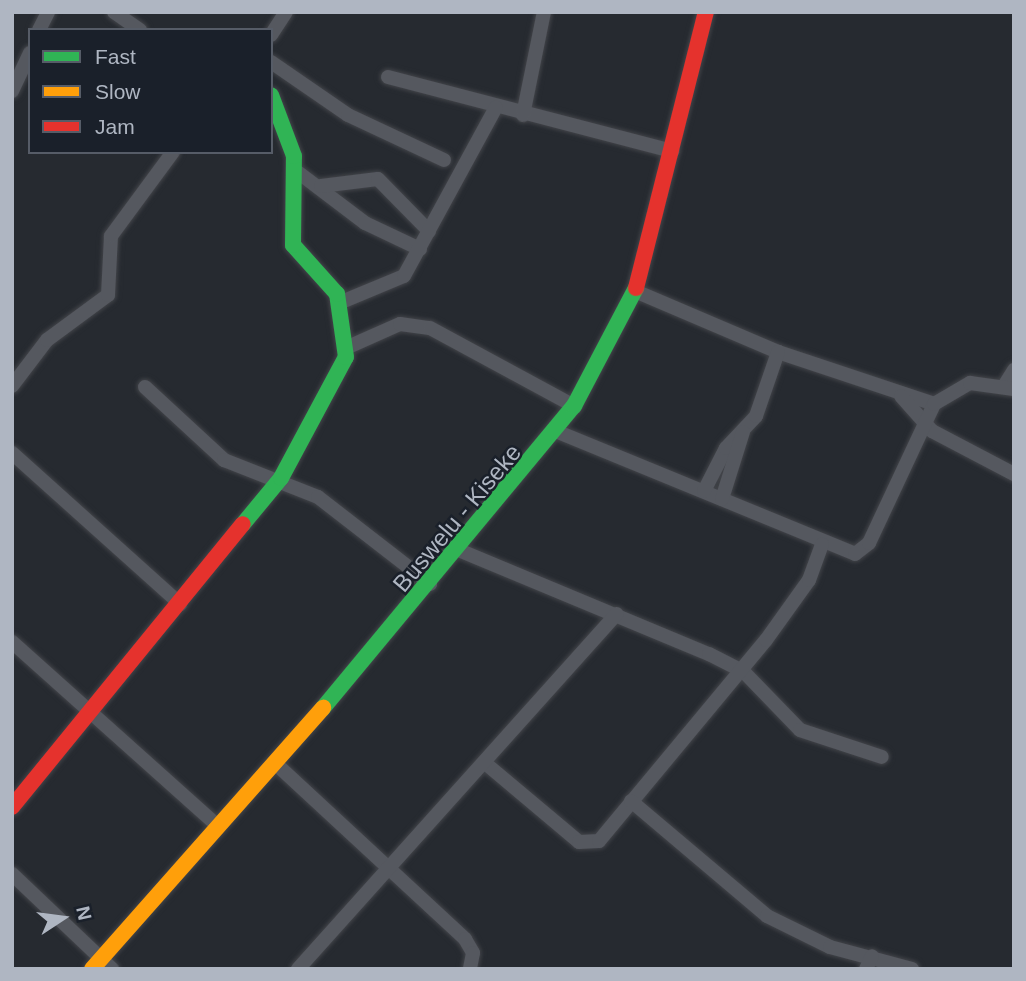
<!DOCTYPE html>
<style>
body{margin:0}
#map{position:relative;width:1026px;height:981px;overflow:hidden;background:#262a30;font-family:Helvetica,sans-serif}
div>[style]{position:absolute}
.roads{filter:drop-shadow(0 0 2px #424449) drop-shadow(0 0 2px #424449)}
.street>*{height:14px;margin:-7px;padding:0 7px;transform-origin:7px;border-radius:7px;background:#55585f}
.fast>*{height:16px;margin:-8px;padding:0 8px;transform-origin:8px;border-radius:8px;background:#30b455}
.slow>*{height:16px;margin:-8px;padding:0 8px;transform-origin:8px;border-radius:8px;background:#ff9f0a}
.jam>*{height:16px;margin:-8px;padding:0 8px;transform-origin:8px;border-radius:8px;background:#e5322d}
span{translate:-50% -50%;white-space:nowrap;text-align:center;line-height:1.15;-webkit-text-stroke:5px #1a202a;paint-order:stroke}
.street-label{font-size:24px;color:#afb6c2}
.frame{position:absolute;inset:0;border:14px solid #afb6c2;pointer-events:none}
.legend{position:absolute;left:28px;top:28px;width:245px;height:126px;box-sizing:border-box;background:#1a202a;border:2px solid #565c67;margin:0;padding:9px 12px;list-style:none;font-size:21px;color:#afb6c2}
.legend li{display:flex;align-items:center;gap:14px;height:35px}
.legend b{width:35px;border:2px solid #565c67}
.north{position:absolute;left:28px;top:883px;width:70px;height:70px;-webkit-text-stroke:5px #1a202a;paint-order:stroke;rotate:77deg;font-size:19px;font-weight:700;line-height:28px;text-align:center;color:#afb6c2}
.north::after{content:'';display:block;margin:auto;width:24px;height:32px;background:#afb6c2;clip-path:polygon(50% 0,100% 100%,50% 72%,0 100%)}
</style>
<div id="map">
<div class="roads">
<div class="street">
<i style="left:114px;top:12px;width:32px;rotate:35deg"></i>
<i style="left:39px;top:30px;width:20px;rotate:-63deg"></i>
<i style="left:271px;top:35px;width:27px;rotate:-57deg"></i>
<i style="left:271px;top:62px;width:93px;rotate:34.5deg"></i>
<i style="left:348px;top:115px;width:106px;rotate:25.1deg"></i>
<i style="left:388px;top:77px;width:294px;rotate:14.6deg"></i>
<i style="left:12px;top:91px;width:42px;rotate:-64.7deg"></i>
<i style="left:523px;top:115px;width:105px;rotate:-78.5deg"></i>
<i style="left:295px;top:170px;width:88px;rotate:37.1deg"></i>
<i style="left:365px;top:223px;width:61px;rotate:25.3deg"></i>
<i style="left:321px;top:186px;width:57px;rotate:-7deg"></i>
<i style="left:378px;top:179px;width:73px;rotate:45.6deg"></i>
<i style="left:635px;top:291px;width:155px;rotate:23.1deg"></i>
<i style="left:778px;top:352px;width:164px;rotate:18.4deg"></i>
<i style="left:339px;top:303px;width:70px;rotate:-22.6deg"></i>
<i style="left:404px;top:276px;width:192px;rotate:-61.4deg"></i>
<i style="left:348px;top:347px;width:57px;rotate:-23.9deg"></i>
<i style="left:400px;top:324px;width:30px;rotate:8deg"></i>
<i style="left:430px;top:328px;width:164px;rotate:28.4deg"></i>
<i style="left:12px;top:386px;width:58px;rotate:-52.7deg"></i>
<i style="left:47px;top:340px;width:76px;rotate:-36.4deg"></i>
<i style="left:108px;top:295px;width:59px;rotate:-87.1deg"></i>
<i style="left:111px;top:236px;width:104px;rotate:-53.6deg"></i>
<i style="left:1004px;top:386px;width:19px;rotate:-58deg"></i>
<i style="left:145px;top:387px;width:108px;rotate:42.7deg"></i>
<i style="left:224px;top:460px;width:101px;rotate:21.5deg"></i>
<i style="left:318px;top:497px;width:142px;rotate:37.8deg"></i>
<i style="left:901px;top:396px;width:47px;rotate:48.5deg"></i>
<i style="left:932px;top:431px;width:93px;rotate:27.7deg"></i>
<i style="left:558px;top:432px;width:321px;rotate:22.3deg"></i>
<i style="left:855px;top:554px;width:18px;rotate:-38deg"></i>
<i style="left:869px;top:543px;width:153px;rotate:-64.9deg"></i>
<i style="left:934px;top:404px;width:42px;rotate:-30.3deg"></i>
<i style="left:970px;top:383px;width:44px;rotate:7.8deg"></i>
<i style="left:12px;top:453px;width:226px;rotate:41.9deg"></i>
<i style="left:704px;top:491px;width:48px;rotate:-62.9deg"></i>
<i style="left:726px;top:448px;width:44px;rotate:-46.8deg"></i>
<i style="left:756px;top:416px;width:68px;rotate:-71deg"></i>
<i style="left:722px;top:499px;width:70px;rotate:-72.6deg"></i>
<i style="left:461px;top:551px;width:269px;rotate:22.6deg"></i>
<i style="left:709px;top:654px;width:38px;rotate:27deg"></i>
<i style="left:743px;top:671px;width:82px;rotate:46deg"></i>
<i style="left:800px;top:730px;width:86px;rotate:18.2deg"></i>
<i style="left:12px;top:642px;width:276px;rotate:41.8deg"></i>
<i style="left:275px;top:763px;width:259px;rotate:42.8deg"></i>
<i style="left:465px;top:939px;width:16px;rotate:60deg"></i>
<i style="left:473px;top:953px;width:16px;rotate:101deg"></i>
<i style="left:485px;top:763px;width:123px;rotate:40deg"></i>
<i style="left:579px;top:842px;width:20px;rotate:-3deg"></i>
<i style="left:599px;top:841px;width:261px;rotate:-50.3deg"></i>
<i style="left:766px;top:640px;width:74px;rotate:-54.4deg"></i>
<i style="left:809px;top:580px;width:38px;rotate:-70deg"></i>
<i style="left:631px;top:801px;width:178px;rotate:40.2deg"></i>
<i style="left:767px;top:916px;width:70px;rotate:26.2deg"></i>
<i style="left:830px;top:947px;width:85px;rotate:15deg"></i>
<i style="left:12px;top:874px;width:138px;rotate:43.5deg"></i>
<i style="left:298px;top:969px;width:477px;rotate:-48.1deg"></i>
<i style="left:866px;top:969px;width:14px;rotate:-65deg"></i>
</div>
<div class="fast">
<i style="left:243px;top:524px;width:60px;rotate:-50.4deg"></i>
<i style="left:281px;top:478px;width:137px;rotate:-61.8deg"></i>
<i style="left:346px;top:357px;width:64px;rotate:-98.1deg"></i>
<i style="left:337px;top:294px;width:66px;rotate:-131.9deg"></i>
<i style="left:293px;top:245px;width:89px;rotate:-89.4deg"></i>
<i style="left:294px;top:156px;width:65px;rotate:-110.7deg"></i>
<i style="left:323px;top:708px;width:393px;rotate:-50.3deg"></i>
<i style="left:574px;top:406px;width:133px;rotate:-62.3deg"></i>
</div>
<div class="slow">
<i style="left:92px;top:969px;width:349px;rotate:-48.5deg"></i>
</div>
<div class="jam">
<i style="left:636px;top:288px;width:285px;rotate:-75.8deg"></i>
<i style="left:12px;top:807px;width:365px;rotate:-50.8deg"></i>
</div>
</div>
<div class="street-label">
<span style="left:457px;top:518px;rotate:-50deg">Buswelu - Kiseke</span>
</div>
<div class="frame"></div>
<ul class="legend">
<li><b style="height:9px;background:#30b455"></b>Fast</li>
<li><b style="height:9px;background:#ff9f0a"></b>Slow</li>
<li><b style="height:9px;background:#e5322d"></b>Jam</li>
</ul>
<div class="north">N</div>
</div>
